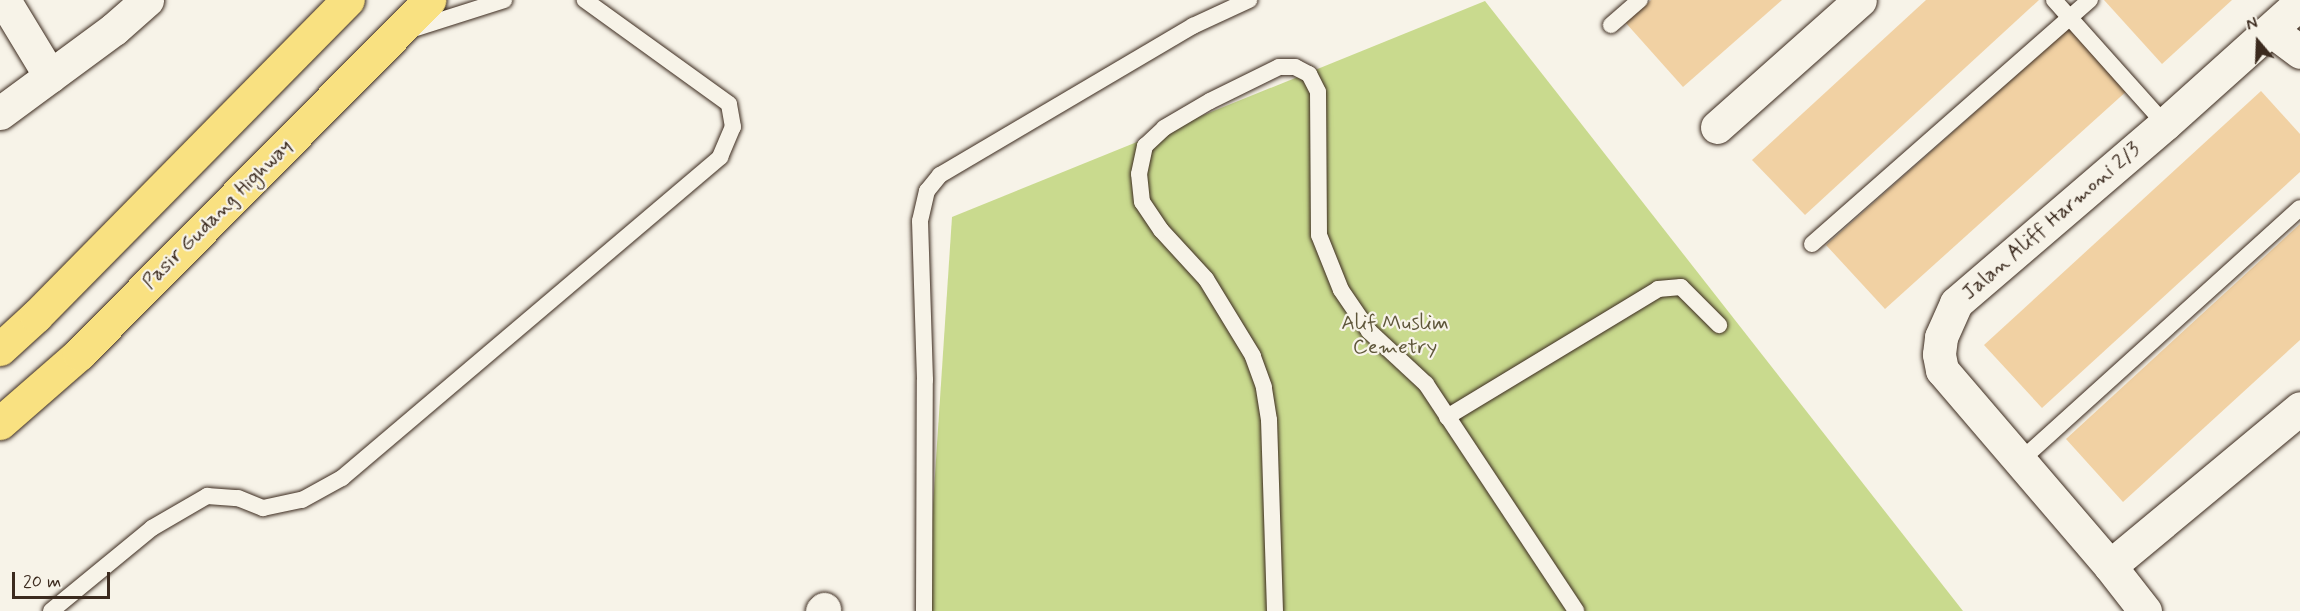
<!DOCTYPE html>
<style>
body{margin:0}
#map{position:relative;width:2300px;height:611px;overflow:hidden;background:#f7f3e8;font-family:Mynerve,sans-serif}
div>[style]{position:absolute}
.green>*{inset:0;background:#c9da8e}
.building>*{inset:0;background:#f1d1a3}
.roads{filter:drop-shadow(0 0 2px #3b2a1e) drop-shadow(0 0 2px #3b2a1e)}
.service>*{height:16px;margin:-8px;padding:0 8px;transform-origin:8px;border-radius:8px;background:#f7f3e8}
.minor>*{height:33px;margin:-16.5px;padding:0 16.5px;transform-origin:16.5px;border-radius:16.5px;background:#f7f3e8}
.tertiary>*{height:33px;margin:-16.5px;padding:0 16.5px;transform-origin:16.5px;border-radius:16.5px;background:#f7f3e8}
.trunk>*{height:33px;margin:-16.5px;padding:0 16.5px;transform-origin:16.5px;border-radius:16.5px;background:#f9e181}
span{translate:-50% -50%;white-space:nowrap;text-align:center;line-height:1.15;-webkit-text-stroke:4.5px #f7f3e8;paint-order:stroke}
.street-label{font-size:21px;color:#3b2a1e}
.park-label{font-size:21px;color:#5e563a}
.north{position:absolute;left:2228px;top:12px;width:60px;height:60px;-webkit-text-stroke:4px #f7f3e8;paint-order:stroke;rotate:341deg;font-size:16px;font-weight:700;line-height:24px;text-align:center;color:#3b2a1e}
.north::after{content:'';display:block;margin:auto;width:21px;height:27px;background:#3b2a1e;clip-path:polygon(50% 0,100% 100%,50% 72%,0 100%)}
.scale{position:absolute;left:12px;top:572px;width:98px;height:27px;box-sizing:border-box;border:3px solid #3b2a1e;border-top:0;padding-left:8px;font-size:18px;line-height:21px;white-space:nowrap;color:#3b2a1e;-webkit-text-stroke:4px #f7f3e8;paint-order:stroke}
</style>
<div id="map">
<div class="green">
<i style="clip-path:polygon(1485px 1px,1963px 611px,926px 611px,952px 217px)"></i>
</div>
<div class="building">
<i style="clip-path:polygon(1651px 0,1782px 0,1683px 87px,1625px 22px)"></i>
<i style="clip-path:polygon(1926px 0,2039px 0,1805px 215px,1752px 160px)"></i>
<i style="clip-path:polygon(2104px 0,2232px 0,2162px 64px)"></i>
<i style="clip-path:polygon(2074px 24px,2129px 89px,1885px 309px,1826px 245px)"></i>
<i style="clip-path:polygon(2261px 91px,2300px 134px,2300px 172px,2042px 408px,1984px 345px)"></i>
<i style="clip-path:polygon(2300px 224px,2300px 340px,2123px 502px,2066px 439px)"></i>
</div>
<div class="roads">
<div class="service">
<i style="left:2054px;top:0;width:166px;rotate:48.2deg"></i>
<i style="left:1611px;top:25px;width:38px;rotate:-41deg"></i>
<i style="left:407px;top:31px;width:102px;rotate:-17.7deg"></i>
<i style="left:1812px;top:244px;width:370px;rotate:-41.3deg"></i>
<i style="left:1447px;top:417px;width:247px;rotate:-31.2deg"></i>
<i style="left:1658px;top:289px;width:23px;rotate:-5deg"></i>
<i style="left:1681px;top:287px;width:54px;rotate:45deg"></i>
<i style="left:2020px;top:461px;width:377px;rotate:-42.1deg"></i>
<i style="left:51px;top:611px;width:131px;rotate:-39.4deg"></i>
<i style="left:152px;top:528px;width:64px;rotate:-30.2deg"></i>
<i style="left:207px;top:496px;width:31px;rotate:4deg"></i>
<i style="left:238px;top:498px;width:27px;rotate:22deg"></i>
<i style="left:263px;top:508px;width:40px;rotate:-12deg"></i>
<i style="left:302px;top:500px;width:46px;rotate:-28.8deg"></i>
<i style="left:342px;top:478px;width:496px;rotate:-40.3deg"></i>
<i style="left:720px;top:157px;width:33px;rotate:-67deg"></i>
<i style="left:733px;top:127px;width:23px;rotate:-100deg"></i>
<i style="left:729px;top:104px;width:178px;rotate:-144.2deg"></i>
<i style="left:924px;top:611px;width:231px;rotate:-89.8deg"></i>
<i style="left:925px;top:380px;width:159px;rotate:-91.8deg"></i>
<i style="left:920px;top:221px;width:31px;rotate:-77deg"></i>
<i style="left:927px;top:191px;width:21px;rotate:-51deg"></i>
<i style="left:940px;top:175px;width:294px;rotate:-30.5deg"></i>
<i style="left:1193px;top:26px;width:62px;rotate:-24.9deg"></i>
<i style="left:1275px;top:611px;width:191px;rotate:-91.8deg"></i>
<i style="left:1269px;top:420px;width:33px;rotate:-99deg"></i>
<i style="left:1264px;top:387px;width:33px;rotate:-110deg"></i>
<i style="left:1253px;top:356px;width:90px;rotate:-121.4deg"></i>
<i style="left:1206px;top:279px;width:67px;rotate:-132.6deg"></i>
<i style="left:1161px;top:230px;width:34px;rotate:-124deg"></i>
<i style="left:1142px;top:202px;width:28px;rotate:-96deg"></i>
<i style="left:1139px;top:174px;width:29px;rotate:-78deg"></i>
<i style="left:1145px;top:146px;width:26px;rotate:-43deg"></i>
<i style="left:1164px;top:128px;width:53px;rotate:-30.4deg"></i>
<i style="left:1210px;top:101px;width:77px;rotate:-26.2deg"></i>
<i style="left:1279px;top:67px;width:16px"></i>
<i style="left:1295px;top:67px;width:16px;rotate:27deg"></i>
<i style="left:1309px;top:74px;width:20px;rotate:63deg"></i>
<i style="left:1318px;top:92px;width:143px;rotate:89.6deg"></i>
<i style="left:1319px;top:235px;width:59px;rotate:68.2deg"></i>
<i style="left:1341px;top:290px;width:50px;rotate:55.7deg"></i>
<i style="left:1369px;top:331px;width:78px;rotate:42.9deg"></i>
<i style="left:1426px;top:384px;width:272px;rotate:56.5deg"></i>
</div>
<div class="minor">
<i style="left:4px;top:0;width:89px;rotate:58.8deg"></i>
<i style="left:2271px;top:30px;width:36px;rotate:37deg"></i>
<i style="left:1717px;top:127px;width:191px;rotate:-41.6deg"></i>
<i style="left:2110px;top:566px;width:247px;rotate:-39.7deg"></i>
<i style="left:822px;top:611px;width:3px;rotate:-45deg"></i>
<i style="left:2145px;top:611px;width:57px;rotate:-127.9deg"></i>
<i style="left:2110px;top:566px;width:258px;rotate:-130.6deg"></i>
<i style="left:1942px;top:370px;width:16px;rotate:-101deg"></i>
<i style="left:1939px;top:354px;width:17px;rotate:-83deg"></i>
<i style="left:1941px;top:337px;width:37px;rotate:-66deg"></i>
<i style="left:1956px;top:303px;width:275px;rotate:-40.6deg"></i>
<i style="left:2165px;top:124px;width:181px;rotate:-41.9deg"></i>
</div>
<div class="tertiary">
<i style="left:0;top:113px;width:142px;rotate:-36.4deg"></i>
<i style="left:114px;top:29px;width:44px;rotate:-41.3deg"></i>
</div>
<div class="trunk">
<i style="left:0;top:349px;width:49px;rotate:-42.5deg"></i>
<i style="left:36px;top:316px;width:444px;rotate:-45.4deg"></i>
<i style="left:0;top:423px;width:105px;rotate:-41.1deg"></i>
<i style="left:79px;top:354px;width:498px;rotate:-45.3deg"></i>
</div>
</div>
<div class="street-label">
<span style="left:217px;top:214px;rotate:-45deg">Pasir Gudang Highway</span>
<span style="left:2051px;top:221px;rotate:-41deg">Jalan Aliff Harmoni 2/3</span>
</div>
<div class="park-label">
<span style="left:1395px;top:335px">Alif Muslim<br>Cemetry</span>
</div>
<div class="north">N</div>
<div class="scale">20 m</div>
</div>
